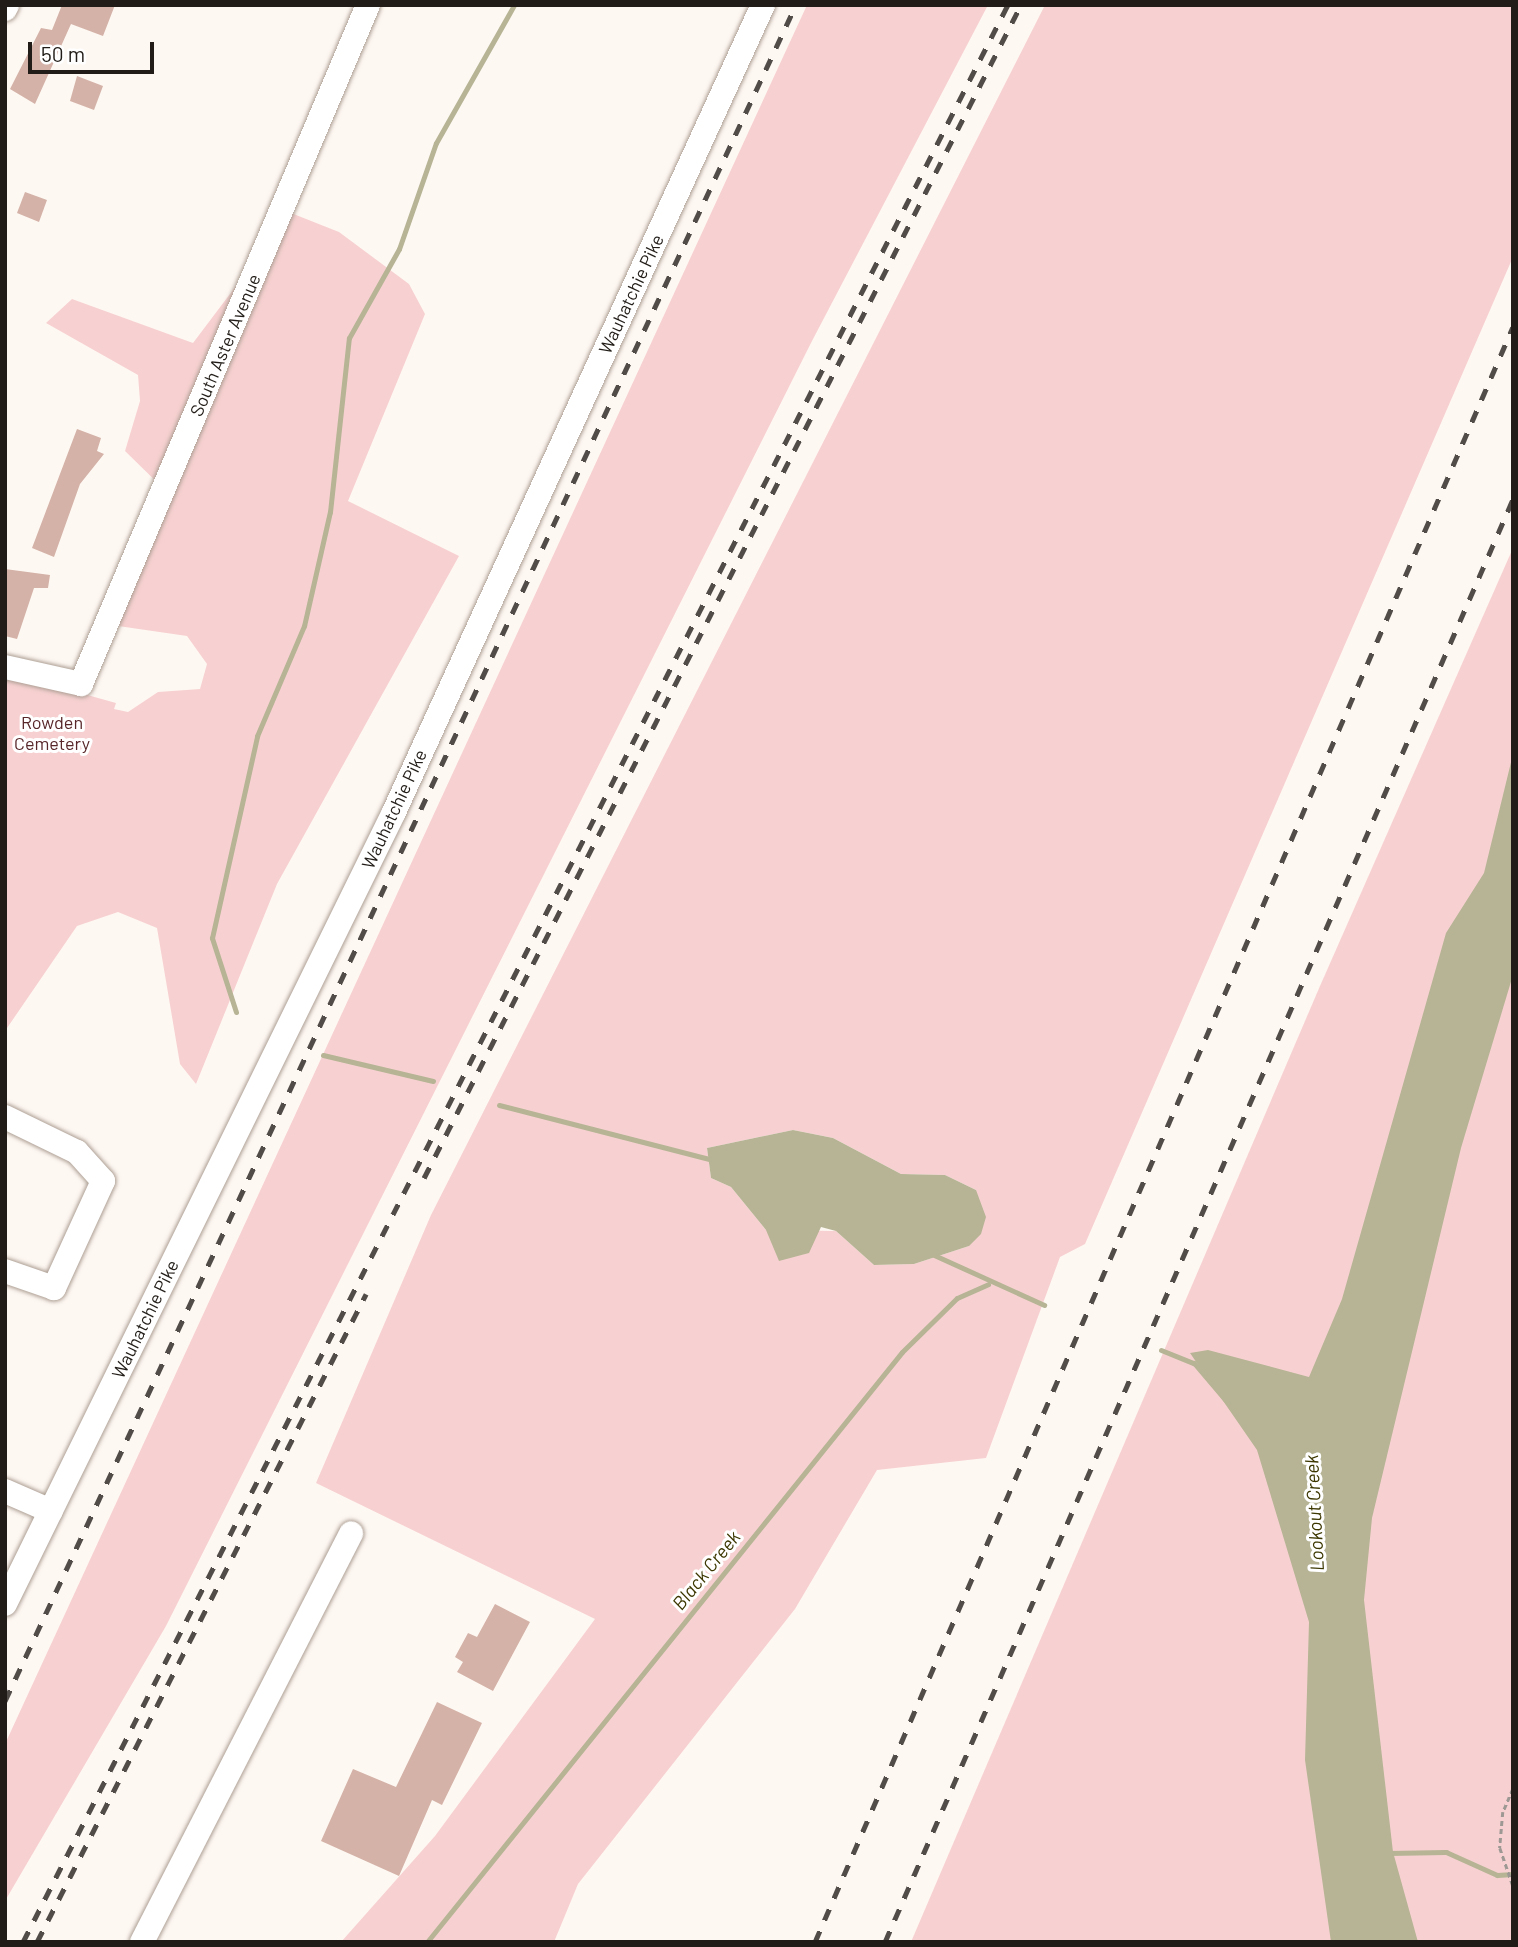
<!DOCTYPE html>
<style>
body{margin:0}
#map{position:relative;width:1518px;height:1947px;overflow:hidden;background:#fef8f3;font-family:Barlow,sans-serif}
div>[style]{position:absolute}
.green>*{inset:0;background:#f7d1d1}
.water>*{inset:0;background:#b6b495}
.stream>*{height:5px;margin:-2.5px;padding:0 2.5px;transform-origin:2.5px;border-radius:2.5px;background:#b6b495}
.building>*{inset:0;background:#d4b2a7}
.path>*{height:2.5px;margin-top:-1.25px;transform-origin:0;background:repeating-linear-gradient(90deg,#9d9893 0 5px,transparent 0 8.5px)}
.roads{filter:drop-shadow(0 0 2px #ad9f94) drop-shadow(0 0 2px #ad9f94)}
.minor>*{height:24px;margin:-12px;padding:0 12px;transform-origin:12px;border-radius:12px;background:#fff}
.rail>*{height:5px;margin-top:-2.5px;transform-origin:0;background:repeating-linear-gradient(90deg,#514c47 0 12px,transparent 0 24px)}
span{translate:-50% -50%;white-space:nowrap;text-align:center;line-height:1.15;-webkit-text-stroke:6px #fff;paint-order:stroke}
.street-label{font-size:18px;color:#211c17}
.park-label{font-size:18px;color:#572629}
.water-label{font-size:19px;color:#3c3700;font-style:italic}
.frame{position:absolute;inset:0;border:7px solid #211c17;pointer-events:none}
.scale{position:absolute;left:28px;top:42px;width:126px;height:32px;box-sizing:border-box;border:4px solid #211c17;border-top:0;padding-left:9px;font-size:21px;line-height:24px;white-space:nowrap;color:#211c17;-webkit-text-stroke:5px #fff;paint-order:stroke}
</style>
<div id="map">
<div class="green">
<i style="clip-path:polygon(807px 5px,988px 5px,812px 341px,166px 1626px,5px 1901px,5px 1744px)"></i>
<i style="clip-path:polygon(evenodd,1045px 5px,1513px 5px,1513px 257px,1085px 1244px,1060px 1257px,986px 1458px,877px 1470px,795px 1609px,578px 1884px,554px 1942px,341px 1942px,435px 1836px,595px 1619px,316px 1483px,431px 1215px,1045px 5px,793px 1130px,833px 1138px,901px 1174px,945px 1175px,976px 1190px,969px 1246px,914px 1264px,874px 1265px,836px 1231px,766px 1230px,731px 1187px,711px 1178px,707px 1148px,793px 1130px)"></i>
<i style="clip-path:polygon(291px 213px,339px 232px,409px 284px,425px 314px,348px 501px,459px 556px,277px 884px,196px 1084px,180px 1064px,157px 928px,118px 912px,77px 926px,5px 1031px,5px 672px,116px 703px,114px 709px,128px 712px,158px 692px,200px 689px,207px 664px,187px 636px,118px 626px,172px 497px,125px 451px,140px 401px,138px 375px,46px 323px,72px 299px,193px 343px)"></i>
<i style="clip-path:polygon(1513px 548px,1513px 1942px,911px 1942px,1320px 986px)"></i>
</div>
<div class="water">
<i style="clip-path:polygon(1513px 754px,1513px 975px,1461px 1148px,1372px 1518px,1364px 1600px,1393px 1852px,1418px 1942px,1331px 1942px,1305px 1760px,1309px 1622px,1257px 1450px,1190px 1353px,1208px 1350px,1309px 1377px,1342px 1299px,1446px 933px,1484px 873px)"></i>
<i style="clip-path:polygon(793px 1130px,833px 1138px,901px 1174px,945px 1175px,976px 1190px,986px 1217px,981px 1234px,969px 1246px,914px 1264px,874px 1265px,836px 1231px,821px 1227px,809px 1253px,779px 1261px,766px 1230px,731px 1187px,711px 1178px,707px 1148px)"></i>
</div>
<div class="stream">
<i style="left:236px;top:1012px;width:78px;rotate:-108deg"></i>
<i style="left:212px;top:938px;width:207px;rotate:-77.4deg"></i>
<i style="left:257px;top:736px;width:120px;rotate:-66.9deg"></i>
<i style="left:304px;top:626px;width:117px;rotate:-77.2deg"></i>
<i style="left:330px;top:512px;width:175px;rotate:-83.8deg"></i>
<i style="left:349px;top:338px;width:102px;rotate:-60.7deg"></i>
<i style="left:399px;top:249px;width:112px;rotate:-70.8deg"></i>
<i style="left:436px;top:143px;width:159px;rotate:-60.5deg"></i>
<i style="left:323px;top:1055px;width:113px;rotate:13.3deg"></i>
<i style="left:499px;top:1105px;width:221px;rotate:14.4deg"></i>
<i style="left:934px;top:1255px;width:121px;rotate:24.4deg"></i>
<i style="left:1161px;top:1350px;width:35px;rotate:22deg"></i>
<i style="left:1194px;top:1363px;width:52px;rotate:49.6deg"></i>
<i style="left:1388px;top:1853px;width:58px;rotate:-1deg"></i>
<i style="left:1446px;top:1852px;width:56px;rotate:24.3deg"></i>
<i style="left:1497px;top:1875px;width:16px;rotate:-4deg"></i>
<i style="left:427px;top:1942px;width:757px;rotate:-51.16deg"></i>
<i style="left:902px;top:1352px;width:77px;rotate:-44.5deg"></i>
<i style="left:957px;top:1298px;width:34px;rotate:-24deg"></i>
</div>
<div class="building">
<i style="clip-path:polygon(62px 5px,115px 5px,103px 36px,71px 24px,35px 104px,10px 89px,41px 28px,52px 30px)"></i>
<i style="clip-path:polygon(77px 76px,103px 86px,94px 110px,70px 101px)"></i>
<i style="clip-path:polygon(25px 192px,47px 200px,39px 222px,17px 213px)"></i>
<i style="clip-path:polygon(77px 429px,101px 438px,97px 451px,104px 454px,80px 484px,54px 557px,32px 548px)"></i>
<i style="clip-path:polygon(5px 569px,50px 575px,48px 588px,34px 588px,17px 639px,5px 636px)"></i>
<i style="clip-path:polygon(495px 1604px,530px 1622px,493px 1691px,457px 1672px,463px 1662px,455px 1657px,468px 1633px,477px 1637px)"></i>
<i style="clip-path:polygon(437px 1702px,482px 1723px,442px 1805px,432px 1800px,399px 1876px,321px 1841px,353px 1769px,396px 1787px)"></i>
</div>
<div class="path">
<i style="left:1513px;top:1789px;width:25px;rotate:113deg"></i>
<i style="left:1503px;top:1812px;width:36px;rotate:95deg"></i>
<i style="left:1500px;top:1848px;width:39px;rotate:71deg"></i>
</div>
<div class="roads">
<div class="minor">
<i style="left:5px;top:9px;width:4px;rotate:-63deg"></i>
<i style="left:5px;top:667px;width:78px;rotate:12.6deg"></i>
<i style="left:81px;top:684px;width:737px;rotate:-67.09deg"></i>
<i style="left:5px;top:1117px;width:80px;rotate:25.9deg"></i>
<i style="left:77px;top:1152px;width:39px;rotate:48deg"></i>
<i style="left:103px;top:1181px;width:118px;rotate:114.6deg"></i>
<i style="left:54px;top:1288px;width:52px;rotate:-160.9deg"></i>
<i style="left:5px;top:1491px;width:50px;rotate:23.5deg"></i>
<i style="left:5px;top:1604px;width:882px;rotate:-63.84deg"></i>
<i style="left:394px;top:812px;width:887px;rotate:-65.43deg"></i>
<i style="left:142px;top:1942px;width:459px;rotate:-62.9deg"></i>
</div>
</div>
<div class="rail">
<i style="left:424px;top:1178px;width:1316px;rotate:-63.03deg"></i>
<i style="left:5px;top:1701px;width:1871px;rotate:-65deg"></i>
<i style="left:23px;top:1942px;width:2173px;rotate:-63.05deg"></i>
<i style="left:37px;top:1942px;width:727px;rotate:-63.08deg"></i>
<i style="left:815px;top:1942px;width:1759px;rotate:-66.63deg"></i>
<i style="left:885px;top:1942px;width:1574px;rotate:-66.48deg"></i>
</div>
<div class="street-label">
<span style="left:631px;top:294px;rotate:-65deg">Wauhatchie Pike</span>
<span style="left:225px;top:345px;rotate:-67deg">South Aster Avenue</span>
<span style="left:394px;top:809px;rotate:-65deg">Wauhatchie Pike</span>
<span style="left:145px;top:1319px;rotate:-64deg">Wauhatchie Pike</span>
</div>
<div class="park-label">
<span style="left:52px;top:733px">Rowden<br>Cemetery</span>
</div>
<div class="water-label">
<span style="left:1314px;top:1513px;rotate:-93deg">Lookout Creek</span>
<span style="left:706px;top:1570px;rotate:-51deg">Black Creek</span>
</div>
<div class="frame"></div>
<div class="scale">50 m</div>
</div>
